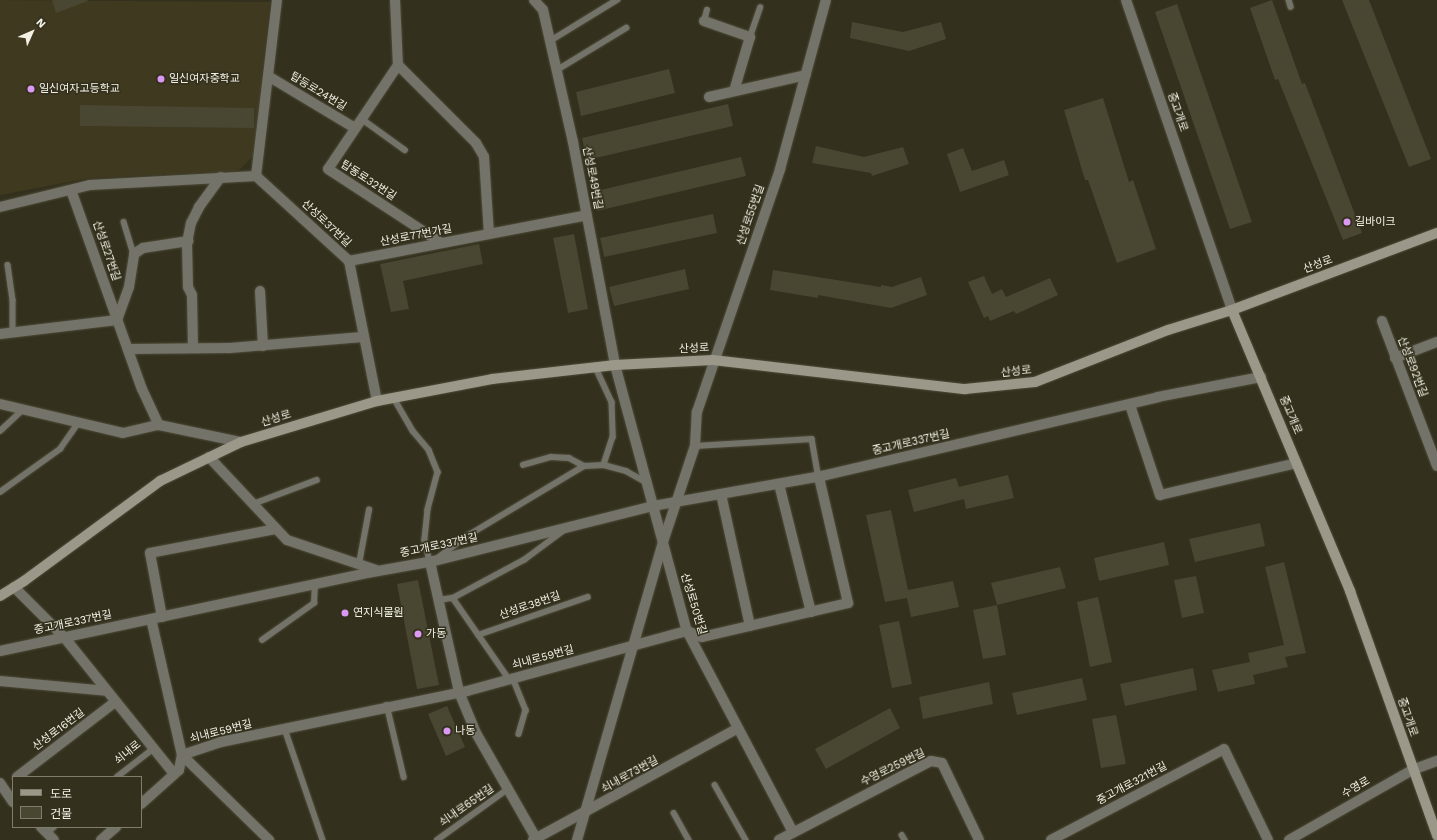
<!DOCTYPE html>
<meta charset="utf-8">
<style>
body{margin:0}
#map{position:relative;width:1437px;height:840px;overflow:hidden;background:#33301d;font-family:"Work Sans","Noto Sans KR",sans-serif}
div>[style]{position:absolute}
.built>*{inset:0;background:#3e391f}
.building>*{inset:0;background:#494632}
.roads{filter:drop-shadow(0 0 1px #4e4b39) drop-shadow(0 0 1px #4e4b39)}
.lane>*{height:5.5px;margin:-2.75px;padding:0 2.75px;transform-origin:2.75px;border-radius:2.75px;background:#747369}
.street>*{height:10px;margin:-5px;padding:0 5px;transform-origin:5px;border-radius:5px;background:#747369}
.secondary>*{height:10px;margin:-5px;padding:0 5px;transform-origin:5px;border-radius:5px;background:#9b9889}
.dots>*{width:11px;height:11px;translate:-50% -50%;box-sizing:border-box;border:2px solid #33301d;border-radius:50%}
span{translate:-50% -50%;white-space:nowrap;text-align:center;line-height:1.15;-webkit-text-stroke:3px #33301d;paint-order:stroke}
.poi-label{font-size:11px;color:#f3f1e5}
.left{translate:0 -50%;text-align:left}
.street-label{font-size:11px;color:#f3f1e5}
.legend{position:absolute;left:12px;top:776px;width:130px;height:52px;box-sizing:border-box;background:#33301d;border:1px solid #807d6d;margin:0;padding:5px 7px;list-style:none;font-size:12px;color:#f3f1e5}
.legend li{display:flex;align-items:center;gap:8px;height:20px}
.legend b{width:20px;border:1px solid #807d6d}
.north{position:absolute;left:12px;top:12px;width:40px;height:40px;-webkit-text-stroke:3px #33301d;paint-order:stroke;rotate:45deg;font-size:11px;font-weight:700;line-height:16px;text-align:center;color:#f3f1e5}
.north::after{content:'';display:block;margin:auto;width:14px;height:18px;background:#f3f1e5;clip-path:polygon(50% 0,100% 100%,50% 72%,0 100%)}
</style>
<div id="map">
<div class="built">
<i style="clip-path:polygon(0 0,270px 2px,253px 156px,238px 171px,90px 178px,0 195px)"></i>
</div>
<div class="building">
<i style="clip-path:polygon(52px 0,87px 0,88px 1px,56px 13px)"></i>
<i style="clip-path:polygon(1272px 0,1302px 84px,1305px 83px,1362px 233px,1343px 240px,1278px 79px,1275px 80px,1250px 8px)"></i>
<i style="clip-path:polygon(1342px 0,1369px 0,1431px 159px,1409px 167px)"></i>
<i style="clip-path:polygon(1177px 4px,1252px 222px,1230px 229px,1155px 12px)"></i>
<i style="clip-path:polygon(852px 22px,903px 32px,941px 22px,946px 39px,909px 51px,850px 38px)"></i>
<i style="clip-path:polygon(669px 69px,675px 93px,581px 116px,576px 92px)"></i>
<i style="clip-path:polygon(1103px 98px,1129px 182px,1133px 180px,1156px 249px,1117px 263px,1088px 180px,1085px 180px,1064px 110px)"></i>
<i style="clip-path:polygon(728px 104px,733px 126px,587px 160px,582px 138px)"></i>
<i style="clip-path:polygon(80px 105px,254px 108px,254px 128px,80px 126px)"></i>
<i style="clip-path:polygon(816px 146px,864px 157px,903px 147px,909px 164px,872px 176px,871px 173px,812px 163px)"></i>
<i style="clip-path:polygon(963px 148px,972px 171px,1004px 160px,1009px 175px,960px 192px,947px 154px)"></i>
<i style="clip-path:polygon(741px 157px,746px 176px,597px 211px,592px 192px)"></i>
<i style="clip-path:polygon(713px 214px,717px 233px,604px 257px,600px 238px)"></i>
<i style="clip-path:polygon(574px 234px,588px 309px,568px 313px,553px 238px)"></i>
<i style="clip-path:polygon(479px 244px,483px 264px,403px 281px,409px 309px,391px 312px,380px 264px)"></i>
<i style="clip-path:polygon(685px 269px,689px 289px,614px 306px,609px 287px)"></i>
<i style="clip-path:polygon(773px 270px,881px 287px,881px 285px,892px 287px,921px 277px,927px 295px,891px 308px,818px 295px,818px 298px,770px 290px)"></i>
<i style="clip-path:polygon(984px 276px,992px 294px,1002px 289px,1006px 297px,1050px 278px,1058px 295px,1016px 314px,1014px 311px,990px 321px,988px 316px,984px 318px,968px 282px)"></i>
<i style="clip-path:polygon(1008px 475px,1014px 498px,966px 509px,964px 499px,914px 512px,908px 490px,956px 478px,959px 487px)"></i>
<i style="clip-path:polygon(891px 510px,908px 590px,953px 581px,959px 607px,911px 617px,907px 598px,885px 602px,866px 515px)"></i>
<i style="clip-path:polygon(1260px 523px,1265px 546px,1195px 562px,1189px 539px)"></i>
<i style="clip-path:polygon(1164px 542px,1169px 565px,1099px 581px,1094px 558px)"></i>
<i style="clip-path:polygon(1284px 562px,1306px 653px,1285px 657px,1288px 667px,1253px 675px,1255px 684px,1218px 692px,1212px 670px,1250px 662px,1248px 653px,1284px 645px,1265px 567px)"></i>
<i style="clip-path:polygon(1060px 567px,1066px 588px,997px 605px,991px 583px)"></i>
<i style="clip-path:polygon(1196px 576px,1204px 613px,1182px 618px,1174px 580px)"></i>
<i style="clip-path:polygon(418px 580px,439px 685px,417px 689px,397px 584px)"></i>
<i style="clip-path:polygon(1098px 597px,1112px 662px,1090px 667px,1077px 602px)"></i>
<i style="clip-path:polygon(997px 605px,1006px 655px,983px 659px,973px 610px)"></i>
<i style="clip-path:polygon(899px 621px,912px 684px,892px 688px,879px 625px)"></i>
<i style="clip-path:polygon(1193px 668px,1197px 690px,1125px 706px,1120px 684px)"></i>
<i style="clip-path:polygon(1082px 678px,1087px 700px,1017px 715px,1012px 693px)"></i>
<i style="clip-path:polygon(989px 682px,993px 704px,923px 719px,919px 697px)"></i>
<i style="clip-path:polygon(447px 706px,465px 747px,446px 756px,428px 714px)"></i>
<i style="clip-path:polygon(890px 708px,900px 728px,826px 769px,815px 749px)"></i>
<i style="clip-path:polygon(1116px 715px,1126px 764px,1101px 768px,1092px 719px)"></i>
</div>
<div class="roads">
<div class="lane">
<i style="left:1289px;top:0;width:7px;rotate:74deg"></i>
<i style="left:704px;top:21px;width:11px;rotate:-75deg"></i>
<i style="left:750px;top:37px;width:31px;rotate:-71deg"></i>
<i style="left:550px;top:41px;width:79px;rotate:-31.5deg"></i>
<i style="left:557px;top:70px;width:81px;rotate:-31.3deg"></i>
<i style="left:362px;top:119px;width:53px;rotate:35.8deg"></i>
<i style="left:124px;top:222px;width:34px;rotate:73deg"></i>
<i style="left:8px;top:265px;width:35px;rotate:82deg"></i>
<i style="left:13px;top:300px;width:32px;rotate:90deg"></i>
<i style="left:596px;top:368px;width:38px;rotate:65deg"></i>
<i style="left:612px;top:402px;width:35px;rotate:88deg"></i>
<i style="left:613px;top:437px;width:29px;rotate:108deg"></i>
<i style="left:394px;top:398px;width:38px;rotate:60deg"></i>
<i style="left:413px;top:431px;width:25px;rotate:50deg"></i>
<i style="left:429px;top:450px;width:24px;rotate:68deg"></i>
<i style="left:438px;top:472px;width:39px;rotate:105deg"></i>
<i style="left:428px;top:510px;width:30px;rotate:96deg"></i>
<i style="left:425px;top:540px;width:23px;rotate:77deg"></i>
<i style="left:0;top:431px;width:33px;rotate:-43deg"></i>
<i style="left:695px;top:446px;width:117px;rotate:-3.4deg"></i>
<i style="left:812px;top:439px;width:39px;rotate:80deg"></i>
<i style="left:523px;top:465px;width:29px;rotate:-16deg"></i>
<i style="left:551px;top:457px;width:18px;rotate:3deg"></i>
<i style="left:569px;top:458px;width:17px;rotate:28deg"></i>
<i style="left:0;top:492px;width:74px;rotate:-35.6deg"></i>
<i style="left:60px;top:449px;width:32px;rotate:-55deg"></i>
<i style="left:253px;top:504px;width:68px;rotate:-20.6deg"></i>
<i style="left:439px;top:557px;width:35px;rotate:-37deg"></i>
<i style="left:467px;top:536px;width:136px;rotate:-30.9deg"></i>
<i style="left:584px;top:466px;width:20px;rotate:-3deg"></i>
<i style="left:604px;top:465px;width:23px;rotate:15deg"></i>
<i style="left:626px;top:471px;width:23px;rotate:29deg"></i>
<i style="left:359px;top:564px;width:55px;rotate:-79.5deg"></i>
<i style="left:453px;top:598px;width:98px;rotate:55.3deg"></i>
<i style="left:438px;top:600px;width:15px;rotate:-8deg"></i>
<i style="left:453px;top:598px;width:81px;rotate:-28.2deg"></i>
<i style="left:524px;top:560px;width:49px;rotate:-36.6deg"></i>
<i style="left:478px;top:635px;width:116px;rotate:-19.1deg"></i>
<i style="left:262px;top:640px;width:64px;rotate:-35.4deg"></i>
<i style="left:314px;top:603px;width:19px;rotate:-87deg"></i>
<i style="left:513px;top:678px;width:35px;rotate:68deg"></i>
<i style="left:526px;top:710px;width:25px;rotate:106deg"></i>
<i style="left:387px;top:705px;width:74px;rotate:76.7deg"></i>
<i style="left:285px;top:729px;width:117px;rotate:71.1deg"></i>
<i style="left:117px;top:777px;width:46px;rotate:-37.9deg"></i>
<i style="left:715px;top:785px;width:63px;rotate:60.6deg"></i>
<i style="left:674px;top:813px;width:31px;rotate:61deg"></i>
<i style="left:47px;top:833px;width:9px;rotate:-41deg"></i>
<i style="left:902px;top:835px;width:6px;rotate:59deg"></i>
<i style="left:437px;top:840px;width:87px;rotate:-35.7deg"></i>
</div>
<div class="street">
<i style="left:395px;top:0;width:65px;rotate:87.4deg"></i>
<i style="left:398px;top:65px;width:110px;rotate:45deg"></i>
<i style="left:476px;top:143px;width:16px;rotate:60deg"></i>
<i style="left:484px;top:157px;width:77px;rotate:86.3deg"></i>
<i style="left:534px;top:0;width:13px;rotate:48deg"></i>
<i style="left:543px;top:10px;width:135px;rotate:77.2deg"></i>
<i style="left:573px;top:142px;width:227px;rotate:79.3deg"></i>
<i style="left:615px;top:365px;width:276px;rotate:74.9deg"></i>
<i style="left:687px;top:631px;width:227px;rotate:62.2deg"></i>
<i style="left:1126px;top:0;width:328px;rotate:71.1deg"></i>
<i style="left:704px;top:21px;width:49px;rotate:19.2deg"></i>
<i style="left:750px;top:37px;width:56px;rotate:106.5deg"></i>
<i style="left:398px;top:65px;width:125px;rotate:123.9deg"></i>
<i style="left:328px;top:169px;width:135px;rotate:33.2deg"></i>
<i style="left:268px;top:76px;width:101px;rotate:30.9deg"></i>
<i style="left:709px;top:97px;width:99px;rotate:-12.8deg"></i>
<i style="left:256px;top:176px;width:177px;rotate:-83.2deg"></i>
<i style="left:71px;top:190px;width:211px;rotate:70.4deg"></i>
<i style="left:142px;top:389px;width:40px;rotate:65deg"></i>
<i style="left:0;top:207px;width:93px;rotate:-13.7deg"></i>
<i style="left:90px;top:185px;width:166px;rotate:-3.1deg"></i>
<i style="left:256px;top:176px;width:126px;rotate:42.4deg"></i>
<i style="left:349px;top:261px;width:143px;rotate:78.7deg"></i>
<i style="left:349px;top:261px;width:242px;rotate:-10.9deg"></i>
<i style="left:260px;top:291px;width:55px;rotate:86.9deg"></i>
<i style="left:1382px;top:321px;width:155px;rotate:69.2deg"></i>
<i style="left:0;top:334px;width:118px;rotate:-6.8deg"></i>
<i style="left:117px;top:320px;width:35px;rotate:-70deg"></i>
<i style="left:129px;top:287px;width:33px;rotate:-81deg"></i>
<i style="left:134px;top:254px;width:11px;rotate:-34deg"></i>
<i style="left:143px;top:248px;width:46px;rotate:-8.8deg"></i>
<i style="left:193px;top:348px;width:53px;rotate:-91.1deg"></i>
<i style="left:192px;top:295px;width:9px;rotate:-117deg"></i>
<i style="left:188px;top:287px;width:44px;rotate:-91.3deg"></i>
<i style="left:187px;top:243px;width:20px;rotate:-79deg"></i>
<i style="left:191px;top:223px;width:18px;rotate:-63deg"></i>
<i style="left:199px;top:207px;width:37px;rotate:-54deg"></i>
<i style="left:128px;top:349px;width:101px;rotate:-0.6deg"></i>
<i style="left:229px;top:348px;width:135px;rotate:-4.7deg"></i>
<i style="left:1395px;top:358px;width:45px;rotate:-20.9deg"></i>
<i style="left:0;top:404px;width:126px;rotate:13.3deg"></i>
<i style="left:123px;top:433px;width:37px;rotate:-13deg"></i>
<i style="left:159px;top:425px;width:84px;rotate:11.7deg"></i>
<i style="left:1130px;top:405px;width:95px;rotate:71.6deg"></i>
<i style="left:1160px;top:495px;width:140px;rotate:-13.2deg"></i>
<i style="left:209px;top:457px;width:114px;rotate:46.8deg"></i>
<i style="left:287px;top:540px;width:94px;rotate:18.6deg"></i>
<i style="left:779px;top:484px;width:132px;rotate:76deg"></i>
<i style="left:721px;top:494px;width:135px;rotate:77.6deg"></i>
<i style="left:430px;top:562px;width:133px;rotate:77.4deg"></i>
<i style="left:459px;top:692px;width:44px;rotate:67.5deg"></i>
<i style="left:476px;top:733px;width:123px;rotate:60.3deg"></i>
<i style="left:14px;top:587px;width:71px;rotate:45deg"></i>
<i style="left:64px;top:637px;width:176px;rotate:51.2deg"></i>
<i style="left:162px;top:617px;width:65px;rotate:-100.6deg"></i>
<i style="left:150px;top:553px;width:128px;rotate:-10.8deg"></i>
<i style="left:0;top:651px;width:375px;rotate:-12deg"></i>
<i style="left:367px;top:573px;width:68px;rotate:-10.2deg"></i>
<i style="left:434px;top:561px;width:226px;rotate:-14.1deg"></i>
<i style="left:653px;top:506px;width:172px;rotate:-10.1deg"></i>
<i style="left:822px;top:476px;width:345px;rotate:-13.2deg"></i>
<i style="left:1158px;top:397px;width:105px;rotate:-11deg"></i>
<i style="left:0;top:681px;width:107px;rotate:5.3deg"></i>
<i style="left:182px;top:755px;width:41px;rotate:-18.4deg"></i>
<i style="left:221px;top:742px;width:251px;rotate:-11.7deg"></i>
<i style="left:467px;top:691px;width:228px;rotate:-15.3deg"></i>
<i style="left:687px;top:631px;width:16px;rotate:22deg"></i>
<i style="left:702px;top:637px;width:150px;rotate:-13.1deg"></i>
<i style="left:848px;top:603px;width:129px;rotate:-103deg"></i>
<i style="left:182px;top:755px;width:122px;rotate:44.3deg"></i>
<i style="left:17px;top:777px;width:123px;rotate:-37.4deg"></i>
<i style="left:0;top:783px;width:23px;rotate:56deg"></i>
<i style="left:141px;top:804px;width:51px;rotate:-41.8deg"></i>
<i style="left:179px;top:770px;width:15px;rotate:-79deg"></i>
<i style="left:182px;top:755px;width:139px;rotate:-102.8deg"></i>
<i style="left:41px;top:827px;width:18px;rotate:45deg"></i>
<i style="left:101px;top:840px;width:20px;rotate:-41deg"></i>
<i style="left:533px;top:840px;width:232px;rotate:-28.6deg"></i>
<i style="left:577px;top:840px;width:310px;rotate:-73.9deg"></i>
<i style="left:663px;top:542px;width:101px;rotate:-71.6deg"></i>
<i style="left:695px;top:446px;width:34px;rotate:-87deg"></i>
<i style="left:697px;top:412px;width:257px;rotate:-71.1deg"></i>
<i style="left:780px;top:169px;width:175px;rotate:-74.8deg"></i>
<i style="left:779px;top:840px;width:171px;rotate:-27.5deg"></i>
<i style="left:931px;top:761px;width:11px;rotate:10deg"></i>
<i style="left:942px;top:763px;width:85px;rotate:64.3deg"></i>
<i style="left:1051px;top:840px;width:195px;rotate:-27.7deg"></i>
<i style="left:1224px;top:749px;width:101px;rotate:64.2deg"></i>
<i style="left:1289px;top:840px;width:142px;rotate:-29.6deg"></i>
<i style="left:1412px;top:770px;width:27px;rotate:-20deg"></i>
</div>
<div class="secondary">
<i style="left:1232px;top:310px;width:305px;rotate:67.2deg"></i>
<i style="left:1350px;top:591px;width:260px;rotate:70.4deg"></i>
<i style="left:0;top:596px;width:28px;rotate:-32deg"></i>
<i style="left:24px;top:581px;width:169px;rotate:-36.3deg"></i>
<i style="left:160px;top:481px;width:90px;rotate:-25.7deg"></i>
<i style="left:241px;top:442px;width:142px;rotate:-16.8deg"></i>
<i style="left:377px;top:401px;width:117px;rotate:-10.8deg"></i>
<i style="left:492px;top:379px;width:124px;rotate:-6.5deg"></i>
<i style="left:615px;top:365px;width:98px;rotate:-2.9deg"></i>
<i style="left:713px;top:360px;width:254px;rotate:6.6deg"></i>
<i style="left:965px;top:389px;width:70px;rotate:-5.7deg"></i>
<i style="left:1035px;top:382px;width:143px;rotate:-21.4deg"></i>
<i style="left:1168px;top:330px;width:67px;rotate:-17.4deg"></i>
<i style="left:1232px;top:310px;width:219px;rotate:-20.6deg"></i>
</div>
</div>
<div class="dots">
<i style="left:161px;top:79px;background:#dc99f4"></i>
<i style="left:31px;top:89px;background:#dc99f4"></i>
<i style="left:1347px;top:222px;background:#dc99f4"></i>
<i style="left:345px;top:613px;background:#dc99f4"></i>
<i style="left:418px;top:634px;background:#dc99f4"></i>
<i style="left:447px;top:731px;background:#dc99f4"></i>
</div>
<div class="poi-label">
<span class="left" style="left:169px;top:79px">일신여자중학교</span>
<span class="left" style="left:39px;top:89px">일신여자고등학교</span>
<span class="left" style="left:1355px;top:222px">길바이크</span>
<span class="left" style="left:353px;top:613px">연지식물원</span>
<span class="left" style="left:426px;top:634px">가동</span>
<span class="left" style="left:455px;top:731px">나동</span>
</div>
<div class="street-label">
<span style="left:318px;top:92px;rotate:31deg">탑동로24번길</span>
<span style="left:1177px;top:112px;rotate:71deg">중고개로</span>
<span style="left:592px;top:178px;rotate:79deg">산성로49번길</span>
<span style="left:368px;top:181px;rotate:33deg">탑동로32번길</span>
<span style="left:751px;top:215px;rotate:-71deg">산성로55번길</span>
<span style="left:326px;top:224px;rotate:43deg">산성로37번길</span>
<span style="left:416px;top:236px;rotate:-11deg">산성로77번가길</span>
<span style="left:106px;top:251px;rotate:71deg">산성로27번길</span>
<span style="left:1318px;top:265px;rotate:-20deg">산성로</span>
<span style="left:694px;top:349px;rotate:-3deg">산성로</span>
<span style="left:1412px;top:367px;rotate:69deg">산성로92번길</span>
<span style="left:1016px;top:372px;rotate:-6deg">산성로</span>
<span style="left:1290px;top:415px;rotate:67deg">중고개로</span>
<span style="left:276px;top:419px;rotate:-17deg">산성로</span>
<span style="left:911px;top:443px;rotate:-13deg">중고개로337번길</span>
<span style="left:439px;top:546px;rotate:-12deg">중고개로337번길</span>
<span style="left:693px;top:604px;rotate:73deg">산성로50번길</span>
<span style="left:530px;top:606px;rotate:-19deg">산성로38번길</span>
<span style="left:73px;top:623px;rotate:-12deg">중고개로337번길</span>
<span style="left:543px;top:658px;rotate:-15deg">쇠내로59번길</span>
<span style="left:1407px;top:717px;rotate:71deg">중고개로</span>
<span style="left:59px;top:730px;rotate:-37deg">산성로16번길</span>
<span style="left:221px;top:732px;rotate:-14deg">쇠내로59번길</span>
<span style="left:128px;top:753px;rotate:-39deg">쇠내로</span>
<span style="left:893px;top:768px;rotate:-26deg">수영로259번길</span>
<span style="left:630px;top:775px;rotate:-29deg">쇠내로73번길</span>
<span style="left:1132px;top:784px;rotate:-28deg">중고개로321번길</span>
<span style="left:1356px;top:788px;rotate:-30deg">수영로</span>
<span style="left:467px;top:806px;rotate:-35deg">쇠내로65번길</span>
</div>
<ul class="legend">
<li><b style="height:5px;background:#9b9889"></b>도로</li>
<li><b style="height:11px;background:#494632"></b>건물</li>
</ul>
<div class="north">N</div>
</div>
